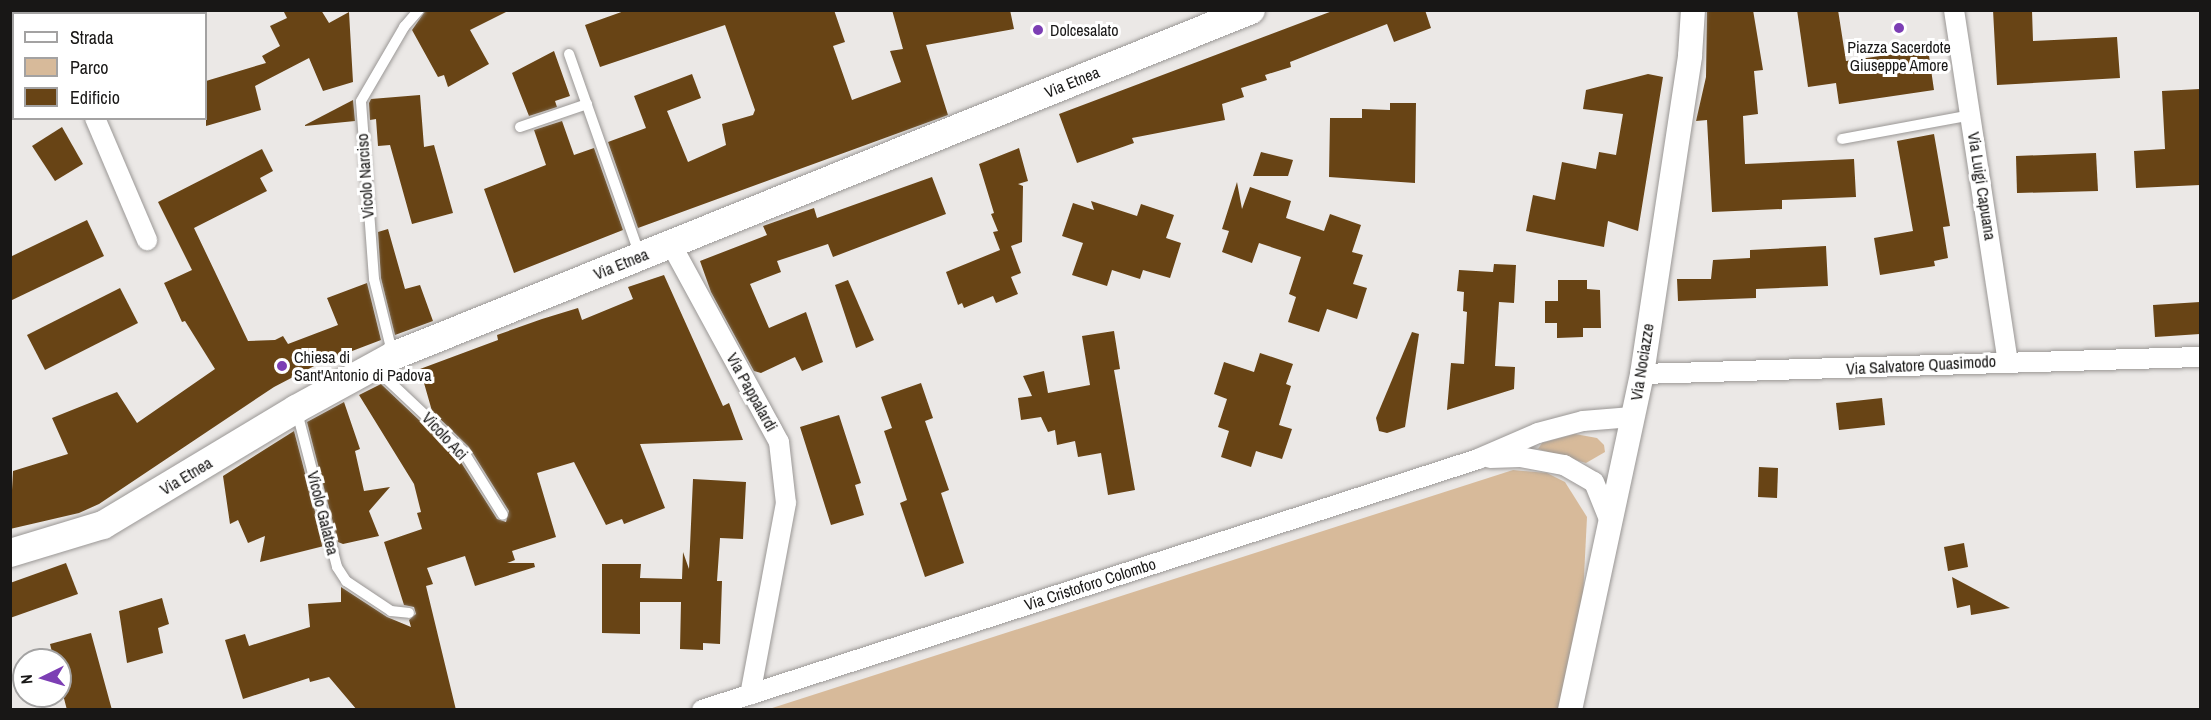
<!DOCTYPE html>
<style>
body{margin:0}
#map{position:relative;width:2211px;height:720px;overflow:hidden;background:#ebe8e6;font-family:"Archivo Narrow",sans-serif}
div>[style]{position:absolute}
.green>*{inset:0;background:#d7ba9a}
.building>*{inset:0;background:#684415}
.roads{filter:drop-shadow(0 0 2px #9a9795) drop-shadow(0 0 2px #9a9795)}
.service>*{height:10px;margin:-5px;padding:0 5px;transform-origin:5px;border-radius:5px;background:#fff}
.minor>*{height:20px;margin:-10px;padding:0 10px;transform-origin:10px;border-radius:10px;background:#fff}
.tertiary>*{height:24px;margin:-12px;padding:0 12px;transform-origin:12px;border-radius:12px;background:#fff}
.secondary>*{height:28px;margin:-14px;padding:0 14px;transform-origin:14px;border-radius:14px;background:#fff}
.dots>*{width:16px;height:16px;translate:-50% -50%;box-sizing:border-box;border:3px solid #fff;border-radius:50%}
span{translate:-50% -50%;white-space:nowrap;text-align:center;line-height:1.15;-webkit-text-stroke:6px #fff;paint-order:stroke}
.poi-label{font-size:16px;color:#181716}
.left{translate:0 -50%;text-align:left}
.street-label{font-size:16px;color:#181716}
.frame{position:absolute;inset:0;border:12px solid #181716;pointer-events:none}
.legend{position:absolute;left:12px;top:12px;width:195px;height:108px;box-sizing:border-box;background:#fff;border:2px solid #a3a2a2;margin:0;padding:8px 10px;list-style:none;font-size:18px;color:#181716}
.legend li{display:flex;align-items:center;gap:12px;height:30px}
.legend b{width:30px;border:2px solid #a3a2a2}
.north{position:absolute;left:12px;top:648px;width:60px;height:60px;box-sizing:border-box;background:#fff;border:2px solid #a3a2a2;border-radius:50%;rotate:265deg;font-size:16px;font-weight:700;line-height:24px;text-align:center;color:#181716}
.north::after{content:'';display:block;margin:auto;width:21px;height:27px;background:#7c3eb4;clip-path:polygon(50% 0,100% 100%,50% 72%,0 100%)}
</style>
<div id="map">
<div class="green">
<i style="clip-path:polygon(1575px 434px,1597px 438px,1604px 445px,1605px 452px,1586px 463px,1538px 449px,1542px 443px)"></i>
<i style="clip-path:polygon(1513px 470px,1547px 473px,1565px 482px,1587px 517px,1583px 596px,1559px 709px,766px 710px)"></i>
</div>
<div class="building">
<i style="clip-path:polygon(283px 10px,321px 10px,329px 23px,349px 12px,353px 82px,323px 91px,309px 58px,255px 86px,261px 110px,206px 126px,206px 81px,266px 63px,262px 56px,280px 46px,270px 26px,287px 18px)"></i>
<i style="clip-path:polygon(426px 10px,510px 10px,470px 30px,489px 64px,448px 87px,444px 75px,438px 77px,412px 30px)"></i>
<i style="clip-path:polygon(627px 10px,834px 10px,845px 42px,833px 46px,852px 100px,901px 82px,890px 51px,903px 49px,892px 10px,1010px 10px,1014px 29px,926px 45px,948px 115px,638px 228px,608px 142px,646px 128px,634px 96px,692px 74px,701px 98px,667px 111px,688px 162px,726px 145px,722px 124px,753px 115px,755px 110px,725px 25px,600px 67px,585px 25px)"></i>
<i style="clip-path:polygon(1335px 10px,1425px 10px,1431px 28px,1394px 42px,1387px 24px,1290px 62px,1291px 67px,1265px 75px,1267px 80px,1241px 88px,1244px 97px,1222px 104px,1225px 120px,1132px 138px,1134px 143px,1077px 163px,1059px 114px)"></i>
<i style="clip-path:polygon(1707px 10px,1753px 10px,1763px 70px,1754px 71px,1758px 114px,1743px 116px,1745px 164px,1854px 159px,1856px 197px,1782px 200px,1782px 209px,1712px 212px,1707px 120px,1696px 121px,1706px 77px)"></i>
<i style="clip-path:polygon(1797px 10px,1838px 10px,1846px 61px,1928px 49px,1934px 90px,1839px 104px,1836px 83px,1808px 87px)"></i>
<i style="clip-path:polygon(1993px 10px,2032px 10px,2033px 41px,2117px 37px,2120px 78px,1997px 85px)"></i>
<i style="clip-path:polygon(554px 51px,570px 96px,555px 101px,557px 107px,529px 116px,512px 73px)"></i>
<i style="clip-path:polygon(1648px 74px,1663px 77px,1638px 231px,1608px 221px,1604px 247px,1526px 231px,1533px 195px,1555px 200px,1562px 162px,1596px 169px,1599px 152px,1616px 155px,1623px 114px,1583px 109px,1586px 90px)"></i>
<i style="clip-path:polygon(2200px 89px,2200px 185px,2136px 188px,2134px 151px,2165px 149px,2162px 91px)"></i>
<i style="clip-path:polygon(420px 95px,424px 147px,434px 145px,453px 213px,412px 224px,390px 145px,378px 146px,376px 119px,370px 120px,369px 103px,371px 99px)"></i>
<i style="clip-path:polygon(353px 100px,355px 121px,305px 126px,305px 125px)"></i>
<i style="clip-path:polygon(1390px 103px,1416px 103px,1415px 183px,1329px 177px,1330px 118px,1362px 118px,1362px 109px,1390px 110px)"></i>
<i style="clip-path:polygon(562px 121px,574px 155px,594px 148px,623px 230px,514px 273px,484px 189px,546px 165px,534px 130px)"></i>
<i style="clip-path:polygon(62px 127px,83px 164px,55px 181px,32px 146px)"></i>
<i style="clip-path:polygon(1934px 134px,1950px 226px,1943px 227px,1948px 258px,1934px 261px,1935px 266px,1880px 275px,1874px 238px,1913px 231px,1897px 141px)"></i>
<i style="clip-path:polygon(1019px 148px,1028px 181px,1018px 184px,1023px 186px,1022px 242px,1011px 246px,1021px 273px,1011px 277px,1018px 294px,996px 303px,993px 296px,964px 308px,962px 303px,958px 305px,946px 272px,1000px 250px,993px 232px,998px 231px,991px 214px,994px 213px,979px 164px)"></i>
<i style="clip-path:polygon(262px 149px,273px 171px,260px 178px,267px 191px,194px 228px,248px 341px,275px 340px,283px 336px,288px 344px,338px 325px,327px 298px,367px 283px,381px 340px,318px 364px,274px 387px,99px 504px,79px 513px,10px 529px,13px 471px,68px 454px,52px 418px,117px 392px,137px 423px,215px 369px,185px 321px,182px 322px,164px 283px,192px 270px,158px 202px)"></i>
<i style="clip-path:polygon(1261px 152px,1293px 160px,1288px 176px,1253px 176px)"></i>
<i style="clip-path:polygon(2096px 153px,2098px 191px,2017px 193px,2016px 156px)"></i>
<i style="clip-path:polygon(932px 177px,946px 214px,833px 257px,828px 244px,777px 261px,781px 272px,750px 284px,769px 328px,806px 312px,823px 362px,802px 371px,795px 357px,761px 373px,754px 371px,711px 292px,700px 261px,767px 235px,763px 226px,814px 208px,817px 218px)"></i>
<i style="clip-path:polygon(1237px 182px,1242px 209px,1250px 187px,1291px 201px,1286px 218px,1324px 231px,1330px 214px,1361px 225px,1352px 252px,1363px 255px,1353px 284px,1367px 288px,1357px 319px,1327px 309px,1319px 332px,1288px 322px,1296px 297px,1289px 294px,1301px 257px,1259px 243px,1252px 263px,1222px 252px,1229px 231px,1222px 229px)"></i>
<i style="clip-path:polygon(1091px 201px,1137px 216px,1141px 204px,1174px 215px,1166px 238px,1181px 243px,1170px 278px,1143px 270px,1140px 279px,1112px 270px,1107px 286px,1072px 275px,1083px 243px,1062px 236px,1073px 203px,1094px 210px)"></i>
<i style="clip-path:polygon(87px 220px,104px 256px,10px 301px,10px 257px)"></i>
<i style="clip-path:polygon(388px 229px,405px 289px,420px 285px,433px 321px,395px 335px,381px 278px,378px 232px)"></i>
<i style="clip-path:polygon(1826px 246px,1828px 286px,1756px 289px,1756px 298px,1678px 301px,1677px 279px,1711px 279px,1713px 260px,1750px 258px,1750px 250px)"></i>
<i style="clip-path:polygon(1494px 264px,1516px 265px,1514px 303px,1499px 302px,1495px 366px,1515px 367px,1514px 389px,1447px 410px,1451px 363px,1464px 364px,1467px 312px,1463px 311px,1464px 292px,1457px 291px,1459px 270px,1493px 272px)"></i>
<i style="clip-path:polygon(664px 275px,723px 406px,729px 403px,743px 440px,640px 444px,665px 508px,624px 524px,622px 519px,606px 525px,574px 462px,537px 473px,556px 537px,512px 551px,515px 560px,507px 563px,534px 563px,535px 567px,475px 586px,465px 556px,427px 568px,433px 584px,426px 586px,456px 710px,357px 710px,329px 677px,310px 682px,309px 678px,243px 699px,225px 640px,245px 634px,249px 646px,310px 627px,308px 604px,341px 602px,341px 587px,387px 617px,411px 627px,409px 620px,416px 614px,414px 607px,404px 605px,384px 542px,422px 529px,417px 513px,421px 512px,414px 484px,359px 395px,381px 384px,457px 456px,497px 519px,506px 522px,509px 511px,469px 447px,432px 411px,420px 369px,498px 340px,497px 335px,542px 319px,578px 308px,582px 320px,633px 299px,628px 287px)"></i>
<i style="clip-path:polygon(848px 280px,874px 340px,856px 348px,835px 285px)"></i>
<i style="clip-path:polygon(1558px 280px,1587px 280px,1587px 289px,1600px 290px,1601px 328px,1583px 328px,1583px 337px,1557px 338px,1557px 323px,1545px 323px,1545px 301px,1558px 301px)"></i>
<i style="clip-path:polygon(120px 288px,138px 323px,45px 370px,27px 335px)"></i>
<i style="clip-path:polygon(2200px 302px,2200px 334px,2155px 337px,2153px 305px)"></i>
<i style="clip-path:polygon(1114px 331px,1120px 369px,1114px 370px,1135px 490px,1108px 495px,1101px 453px,1078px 457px,1075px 441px,1057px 445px,1055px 430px,1048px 432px,1041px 417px,1021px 420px,1018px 398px,1032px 396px,1023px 376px,1044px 371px,1048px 393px,1090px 385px,1082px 336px)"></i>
<i style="clip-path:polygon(1412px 332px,1419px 334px,1405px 427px,1387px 433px,1379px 431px,1376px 418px)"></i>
<i style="clip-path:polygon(1260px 353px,1293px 364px,1286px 384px,1291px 386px,1279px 425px,1292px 429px,1282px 459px,1256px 451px,1251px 467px,1221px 457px,1229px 431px,1218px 427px,1227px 399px,1214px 394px,1224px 362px,1254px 372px)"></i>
<i style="clip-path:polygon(921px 383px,933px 418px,925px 421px,949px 490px,941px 493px,964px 563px,925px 577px,900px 503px,907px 500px,884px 431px,892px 428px,881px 397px)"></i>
<i style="clip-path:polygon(1882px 398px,1885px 425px,1839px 430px,1836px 403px)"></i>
<i style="clip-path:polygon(344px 402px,360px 449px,355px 451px,364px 491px,390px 487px,369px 511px,379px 536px,343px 544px,338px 542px,307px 422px)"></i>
<i style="clip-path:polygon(839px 415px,861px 483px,855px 485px,864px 515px,831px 525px,800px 427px)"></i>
<i style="clip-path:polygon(294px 431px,324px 546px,260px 562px,265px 536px,248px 543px,238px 520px,230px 524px,223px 476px)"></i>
<i style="clip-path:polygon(1759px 467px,1778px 468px,1777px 498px,1758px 497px)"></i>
<i style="clip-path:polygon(693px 479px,746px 482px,743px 539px,720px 538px,717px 581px,722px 581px,720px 644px,703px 643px,703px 650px,680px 649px,681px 602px,640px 602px,640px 634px,602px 633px,602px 564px,641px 564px,640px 578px,682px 579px,683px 552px,689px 569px)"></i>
<i style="clip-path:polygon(1964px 543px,1968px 567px,1948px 571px,1944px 547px)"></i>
<i style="clip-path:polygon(66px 563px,78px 594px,10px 618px,10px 583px)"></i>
<i style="clip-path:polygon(1952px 577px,1997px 601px,2010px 608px,1971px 615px,1970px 605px,1957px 608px)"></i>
<i style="clip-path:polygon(162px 598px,169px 624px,158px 628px,163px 653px,127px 663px,119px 611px)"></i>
<i style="clip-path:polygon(91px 633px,112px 710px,67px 710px,60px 683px,60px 660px,54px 660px,50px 644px)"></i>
</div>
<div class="roads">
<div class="service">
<i style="left:569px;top:54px;width:214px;rotate:70.6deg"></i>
<i style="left:520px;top:127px;width:71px;rotate:-18.9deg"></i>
<i style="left:1842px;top:139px;width:131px;rotate:-10.5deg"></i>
<i style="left:393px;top:356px;width:79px;rotate:-103.9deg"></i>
<i style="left:374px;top:279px;width:178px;rotate:-94.2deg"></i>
<i style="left:361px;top:101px;width:86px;rotate:-59.8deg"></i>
<i style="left:404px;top:27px;width:23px;rotate:-49deg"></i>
<i style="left:374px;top:367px;width:122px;rotate:43.3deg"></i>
<i style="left:463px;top:451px;width:75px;rotate:58deg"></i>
<i style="left:297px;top:412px;width:160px;rotate:75.5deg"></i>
<i style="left:337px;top:567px;width:17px;rotate:57deg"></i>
<i style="left:346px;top:581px;width:54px;rotate:33.7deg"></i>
<i style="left:391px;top:611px;width:18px;rotate:6deg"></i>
</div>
<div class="minor">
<i style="left:1954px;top:10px;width:355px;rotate:81.3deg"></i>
<i style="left:71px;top:14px;width:6px;rotate:-39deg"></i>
<i style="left:10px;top:49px;width:4px;rotate:-27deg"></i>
<i style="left:95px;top:118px;width:133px;rotate:66.9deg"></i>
<i style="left:671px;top:244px;width:226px;rotate:61.4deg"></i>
<i style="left:779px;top:442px;width:61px;rotate:83.5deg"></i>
<i style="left:786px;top:503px;width:195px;rotate:100.6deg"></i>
<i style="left:1642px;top:374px;width:558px;rotate:-1.75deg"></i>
<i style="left:1490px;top:458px;width:30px;rotate:-2deg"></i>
<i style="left:1520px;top:457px;width:45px;rotate:10.3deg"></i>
<i style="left:1564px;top:465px;width:34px;rotate:30deg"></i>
<i style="left:1594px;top:482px;width:45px;rotate:68deg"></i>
<i style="left:702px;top:710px;width:816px;rotate:-17.92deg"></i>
<i style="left:1478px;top:459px;width:65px;rotate:-23.4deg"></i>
<i style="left:1538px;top:433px;width:47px;rotate:-14.9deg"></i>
<i style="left:1583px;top:421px;width:49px;rotate:-4.7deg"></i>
</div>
<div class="tertiary">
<i style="left:1570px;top:710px;width:344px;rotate:-77.9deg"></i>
<i style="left:1642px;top:374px;width:322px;rotate:-81.4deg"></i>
<i style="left:1690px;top:56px;width:46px;rotate:-86.3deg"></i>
</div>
<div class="secondary">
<i style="left:10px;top:553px;width:97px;rotate:-16.8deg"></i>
<i style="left:103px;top:525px;width:225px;rotate:-31deg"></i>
<i style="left:296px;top:409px;width:111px;rotate:-28.7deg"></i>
<i style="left:393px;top:356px;width:925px;rotate:-21.96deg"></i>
</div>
</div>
<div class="dots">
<i style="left:1899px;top:28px;background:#7c3eb4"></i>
<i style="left:1038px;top:30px;background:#7c3eb4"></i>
<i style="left:282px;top:366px;background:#7c3eb4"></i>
</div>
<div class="poi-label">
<span class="left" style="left:1050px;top:30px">Dolcesalato</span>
<span style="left:1899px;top:56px">Piazza Sacerdote<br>Giuseppe Amore</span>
<span class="left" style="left:294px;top:366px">Chiesa di<br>Sant'Antonio di Padova</span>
</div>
<div class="street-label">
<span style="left:1072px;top:82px;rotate:-22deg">Via Etnea</span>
<span style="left:365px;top:176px;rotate:-94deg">Vicolo Narciso</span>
<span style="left:1982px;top:186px;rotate:81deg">Via Luigi Capuana</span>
<span style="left:621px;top:264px;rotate:-22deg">Via Etnea</span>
<span style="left:1642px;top:362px;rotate:-81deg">Via Nociazze</span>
<span style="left:1921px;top:365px;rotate:-3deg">Via Salvatore Quasimodo</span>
<span style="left:752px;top:392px;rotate:61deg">Via Pappalardi</span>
<span style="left:445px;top:436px;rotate:47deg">Vicolo Aci</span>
<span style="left:186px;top:476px;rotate:-31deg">Via Etnea</span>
<span style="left:323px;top:513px;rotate:76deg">Vicolo Galatea</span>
<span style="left:1090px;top:584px;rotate:-18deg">Via Cristoforo Colombo</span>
</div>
<div class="frame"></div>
<ul class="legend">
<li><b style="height:8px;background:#fff"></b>Strada</li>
<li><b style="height:16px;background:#d7ba9a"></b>Parco</li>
<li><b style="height:16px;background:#684415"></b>Edificio</li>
</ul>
<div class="north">N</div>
</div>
